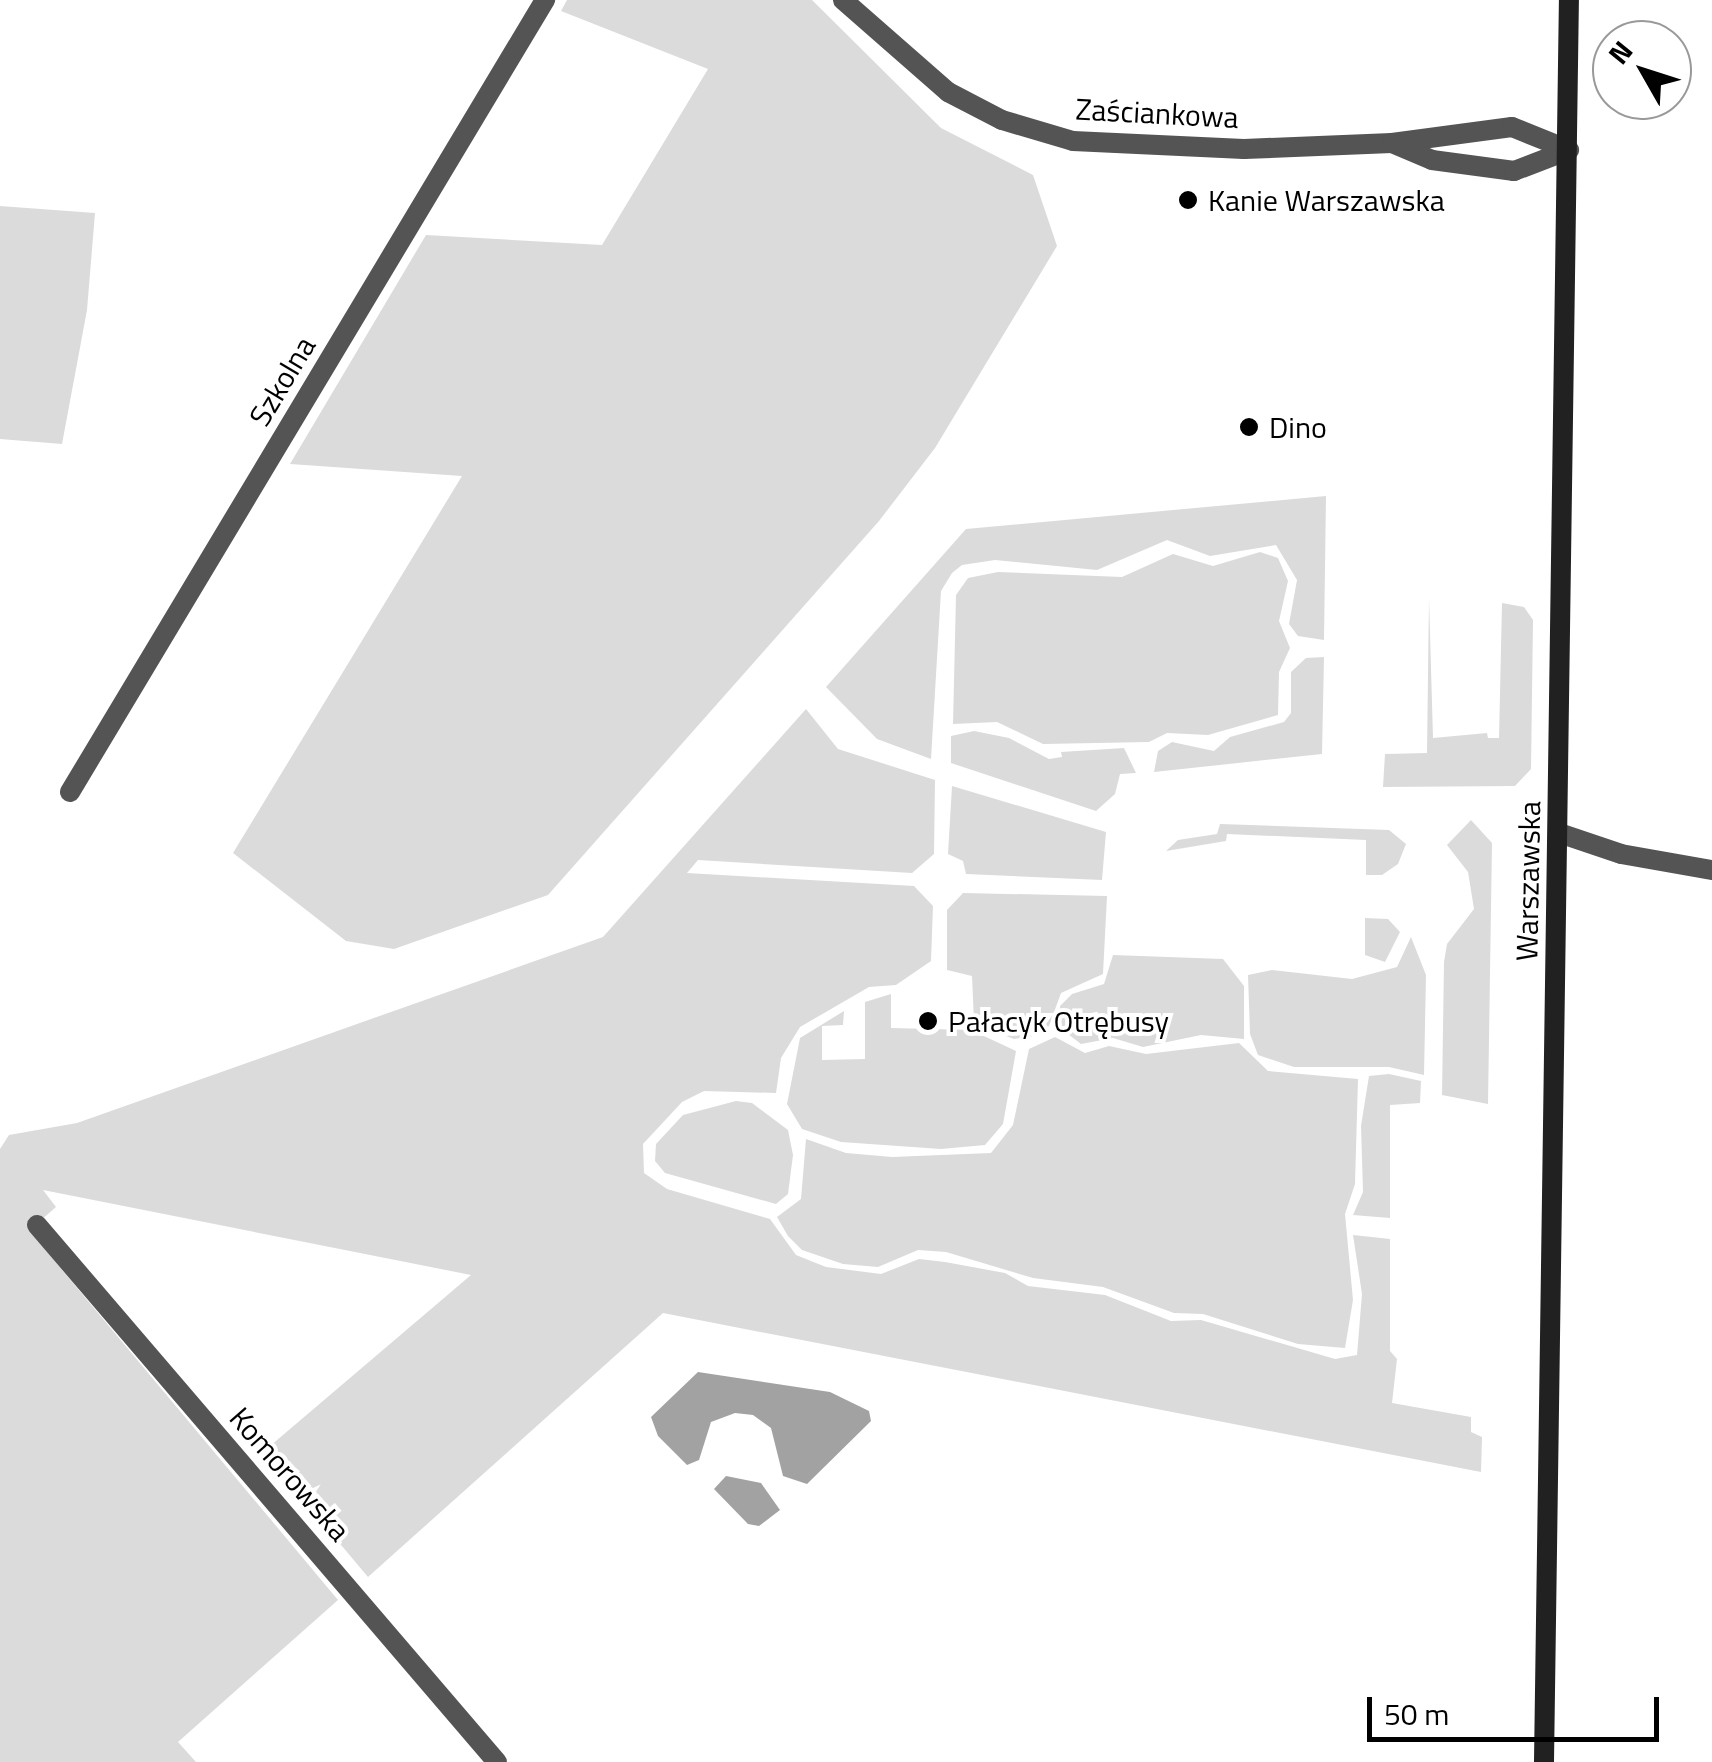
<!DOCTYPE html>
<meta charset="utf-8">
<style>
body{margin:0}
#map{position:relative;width:1712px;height:1762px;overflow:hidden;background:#fff;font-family:"Titillium Web",sans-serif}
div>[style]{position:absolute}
.green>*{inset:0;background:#dbdbdb}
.water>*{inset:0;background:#a2a2a2}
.street>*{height:20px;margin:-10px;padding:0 10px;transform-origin:10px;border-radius:10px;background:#545454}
.secondary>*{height:20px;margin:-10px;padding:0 10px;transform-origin:10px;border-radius:10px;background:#212121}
.dots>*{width:28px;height:28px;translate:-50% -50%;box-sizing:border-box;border:5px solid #fff;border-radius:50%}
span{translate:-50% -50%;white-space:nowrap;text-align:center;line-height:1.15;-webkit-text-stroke:8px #fff;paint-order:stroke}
.street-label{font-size:30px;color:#000}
.poi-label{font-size:30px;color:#000}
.left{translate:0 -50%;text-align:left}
.north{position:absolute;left:1592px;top:20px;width:100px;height:100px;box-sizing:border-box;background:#fff;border:2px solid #999;border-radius:50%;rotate:309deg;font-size:28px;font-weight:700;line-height:40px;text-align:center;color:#000}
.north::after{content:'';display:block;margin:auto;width:35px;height:45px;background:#000;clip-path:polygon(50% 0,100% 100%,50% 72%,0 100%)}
.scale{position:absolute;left:1367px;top:1697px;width:292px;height:45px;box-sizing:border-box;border:5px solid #000;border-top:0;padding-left:12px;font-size:30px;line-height:35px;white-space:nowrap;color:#000;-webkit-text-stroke:8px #fff;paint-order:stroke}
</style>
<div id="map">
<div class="green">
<i style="clip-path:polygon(567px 0,812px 0,941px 128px,1033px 175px,1057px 246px,935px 448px,879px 521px,548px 895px,394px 949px,346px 941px,233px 853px,462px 476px,290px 464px,426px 235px,602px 245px,708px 69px,561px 11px)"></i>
<i style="clip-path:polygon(0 206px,95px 213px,87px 310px,62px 444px,0 439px)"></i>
<i style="clip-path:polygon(1326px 496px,1324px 640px,1298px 636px,1289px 624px,1297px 580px,1276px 545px,1210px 556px,1167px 540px,1097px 570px,995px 560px,962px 565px,952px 573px,941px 591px,931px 759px,877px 739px,826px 687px,966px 529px)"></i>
<i style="clip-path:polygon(1260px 552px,1278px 558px,1288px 581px,1279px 621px,1290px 648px,1279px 672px,1278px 715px,1208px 735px,1167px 733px,1149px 742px,1043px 744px,997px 722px,953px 724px,956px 595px,968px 578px,998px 572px,1122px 577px,1173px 554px,1213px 566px)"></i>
<i style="clip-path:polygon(1429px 598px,1433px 738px,1487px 733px,1488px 738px,1499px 738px,1502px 603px,1524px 607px,1533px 620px,1531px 769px,1515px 786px,1383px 787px,1385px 754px,1427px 753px)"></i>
<i style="clip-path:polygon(1324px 657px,1322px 754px,1154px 772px,1158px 751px,1172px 742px,1214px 751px,1230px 737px,1284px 722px,1291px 713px,1291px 672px,1306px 658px)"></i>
<i style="clip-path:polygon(806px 709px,838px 749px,935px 780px,934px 854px,912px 873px,698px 860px,687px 873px,914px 886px,933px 906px,931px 961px,896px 985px,869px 987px,800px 1027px,781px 1058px,776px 1093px,704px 1091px,682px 1102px,643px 1144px,644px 1173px,667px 1189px,770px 1219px,796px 1255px,826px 1267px,881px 1274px,919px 1259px,945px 1262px,1005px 1273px,1028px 1286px,1105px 1295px,1171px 1321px,1201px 1320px,1335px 1359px,1357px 1355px,1362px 1294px,1353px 1235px,1390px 1239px,1390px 1351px,1397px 1359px,1392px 1403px,1471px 1417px,1471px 1432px,1482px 1437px,1481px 1472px,663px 1313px,368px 1577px,263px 1452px,471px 1275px,43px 1190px,56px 1207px,33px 1227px,37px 1240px,338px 1600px,178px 1742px,196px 1762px,0 1762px,0 1149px,9px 1135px,77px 1123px,603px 937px)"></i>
<i style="clip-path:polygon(974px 731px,1009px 738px,1049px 759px,1062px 757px,1061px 752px,1124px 748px,1136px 773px,1120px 774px,1115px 794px,1096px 811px,951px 763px,951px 736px)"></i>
<i style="clip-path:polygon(952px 786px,1106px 832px,1102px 880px,966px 874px,963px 861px,948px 854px)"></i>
<i style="clip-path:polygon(1471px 820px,1492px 843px,1488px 1104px,1442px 1095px,1444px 962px,1447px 944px,1474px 909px,1468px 872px,1447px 845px)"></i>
<i style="clip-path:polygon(1220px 824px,1389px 830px,1406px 844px,1398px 864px,1382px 875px,1366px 875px,1366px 840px,1227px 834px,1226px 841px,1166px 851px,1178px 840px,1217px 834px)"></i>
<i style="clip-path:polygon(963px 893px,1107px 896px,1103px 974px,1061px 993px,1049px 1026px,1033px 1036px,1014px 1039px,982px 1027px,974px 1021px,972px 976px,947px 970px,947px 910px)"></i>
<i style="clip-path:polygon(1365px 918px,1388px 919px,1400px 932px,1385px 962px,1365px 955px)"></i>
<i style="clip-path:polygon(1411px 937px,1426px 975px,1424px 1075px,1389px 1067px,1294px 1067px,1258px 1055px,1250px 1034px,1248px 975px,1272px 970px,1352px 979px,1397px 967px)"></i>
<i style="clip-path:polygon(1113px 955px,1223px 959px,1244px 986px,1244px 1039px,1201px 1035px,1143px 1047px,1113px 1038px,1081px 1044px,1059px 1027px,1060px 1006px,1072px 994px,1104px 984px)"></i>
<i style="clip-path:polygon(891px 994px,891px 1028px,971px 1030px,1016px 1051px,1003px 1124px,985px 1145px,941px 1149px,841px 1142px,802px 1129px,787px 1104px,800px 1038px,844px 1011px,843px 1025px,822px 1026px,822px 1060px,865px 1059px,865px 1002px)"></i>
<i style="clip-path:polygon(1055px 1037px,1085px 1053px,1109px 1046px,1146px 1054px,1239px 1043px,1268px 1071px,1358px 1079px,1355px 1184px,1345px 1214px,1353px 1300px,1345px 1348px,1298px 1344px,1203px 1314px,1174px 1313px,1103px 1287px,1033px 1278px,946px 1252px,918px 1250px,878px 1267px,843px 1264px,802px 1250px,788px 1236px,777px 1217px,801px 1199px,806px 1139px,846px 1153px,892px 1157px,991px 1153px,1013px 1125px,1029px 1049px)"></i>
<i style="clip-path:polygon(1389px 1074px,1421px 1081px,1420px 1103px,1390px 1105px,1390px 1218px,1353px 1215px,1363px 1192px,1361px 1126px,1369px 1076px)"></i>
<i style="clip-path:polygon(736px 1101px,752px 1103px,788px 1130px,793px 1155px,788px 1194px,776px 1204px,665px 1173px,655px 1161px,656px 1144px,683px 1115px)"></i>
</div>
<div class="water">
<i style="clip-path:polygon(698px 1372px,830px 1392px,869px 1411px,871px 1421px,807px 1484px,783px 1476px,771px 1428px,753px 1415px,735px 1413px,711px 1422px,699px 1460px,687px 1465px,658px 1436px,651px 1417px)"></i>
<i style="clip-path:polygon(726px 1476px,761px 1483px,780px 1510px,759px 1526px,748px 1524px,714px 1489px)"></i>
</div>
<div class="street">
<i style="left:843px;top:0;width:140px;rotate:41.2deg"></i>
<i style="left:948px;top:92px;width:61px;rotate:27.4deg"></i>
<i style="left:1002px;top:120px;width:74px;rotate:16.5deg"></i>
<i style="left:1073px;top:141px;width:171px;rotate:2.7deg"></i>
<i style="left:1244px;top:149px;width:148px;rotate:-2.3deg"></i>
<i style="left:1392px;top:143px;width:121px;rotate:-7.6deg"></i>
<i style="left:1512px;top:127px;width:61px;rotate:22deg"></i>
<i style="left:1392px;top:143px;width:43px;rotate:23deg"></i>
<i style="left:1432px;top:160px;width:83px;rotate:7.6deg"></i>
<i style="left:1514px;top:171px;width:59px;rotate:-20.9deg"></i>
<i style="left:70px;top:792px;width:924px;rotate:-59.05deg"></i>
<i style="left:1559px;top:833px;width:65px;rotate:18.7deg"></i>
<i style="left:1621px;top:854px;width:92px;rotate:10deg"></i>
<i style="left:37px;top:1225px;width:707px;rotate:49.42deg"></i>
</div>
<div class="secondary">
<i style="left:1544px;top:1762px;width:1762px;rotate:-89.19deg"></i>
</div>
<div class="dots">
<i style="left:1188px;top:200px;background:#000"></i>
<i style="left:1249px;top:427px;background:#000"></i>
<i style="left:928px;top:1021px;background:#000"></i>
</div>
<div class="street-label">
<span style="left:1157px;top:113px;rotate:3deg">Zaściankowa</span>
<span style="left:282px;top:381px;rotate:-59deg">Szkolna</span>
<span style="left:1528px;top:881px;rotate:-89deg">Warszawska</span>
<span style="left:290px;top:1474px;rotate:49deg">Komorowska</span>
</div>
<div class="poi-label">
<span class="left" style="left:1208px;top:200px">Kanie Warszawska</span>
<span class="left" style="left:1269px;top:427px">Dino</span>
<span class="left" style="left:948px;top:1021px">Pałacyk Otrębusy</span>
</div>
<div class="north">N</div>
<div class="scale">50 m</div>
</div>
